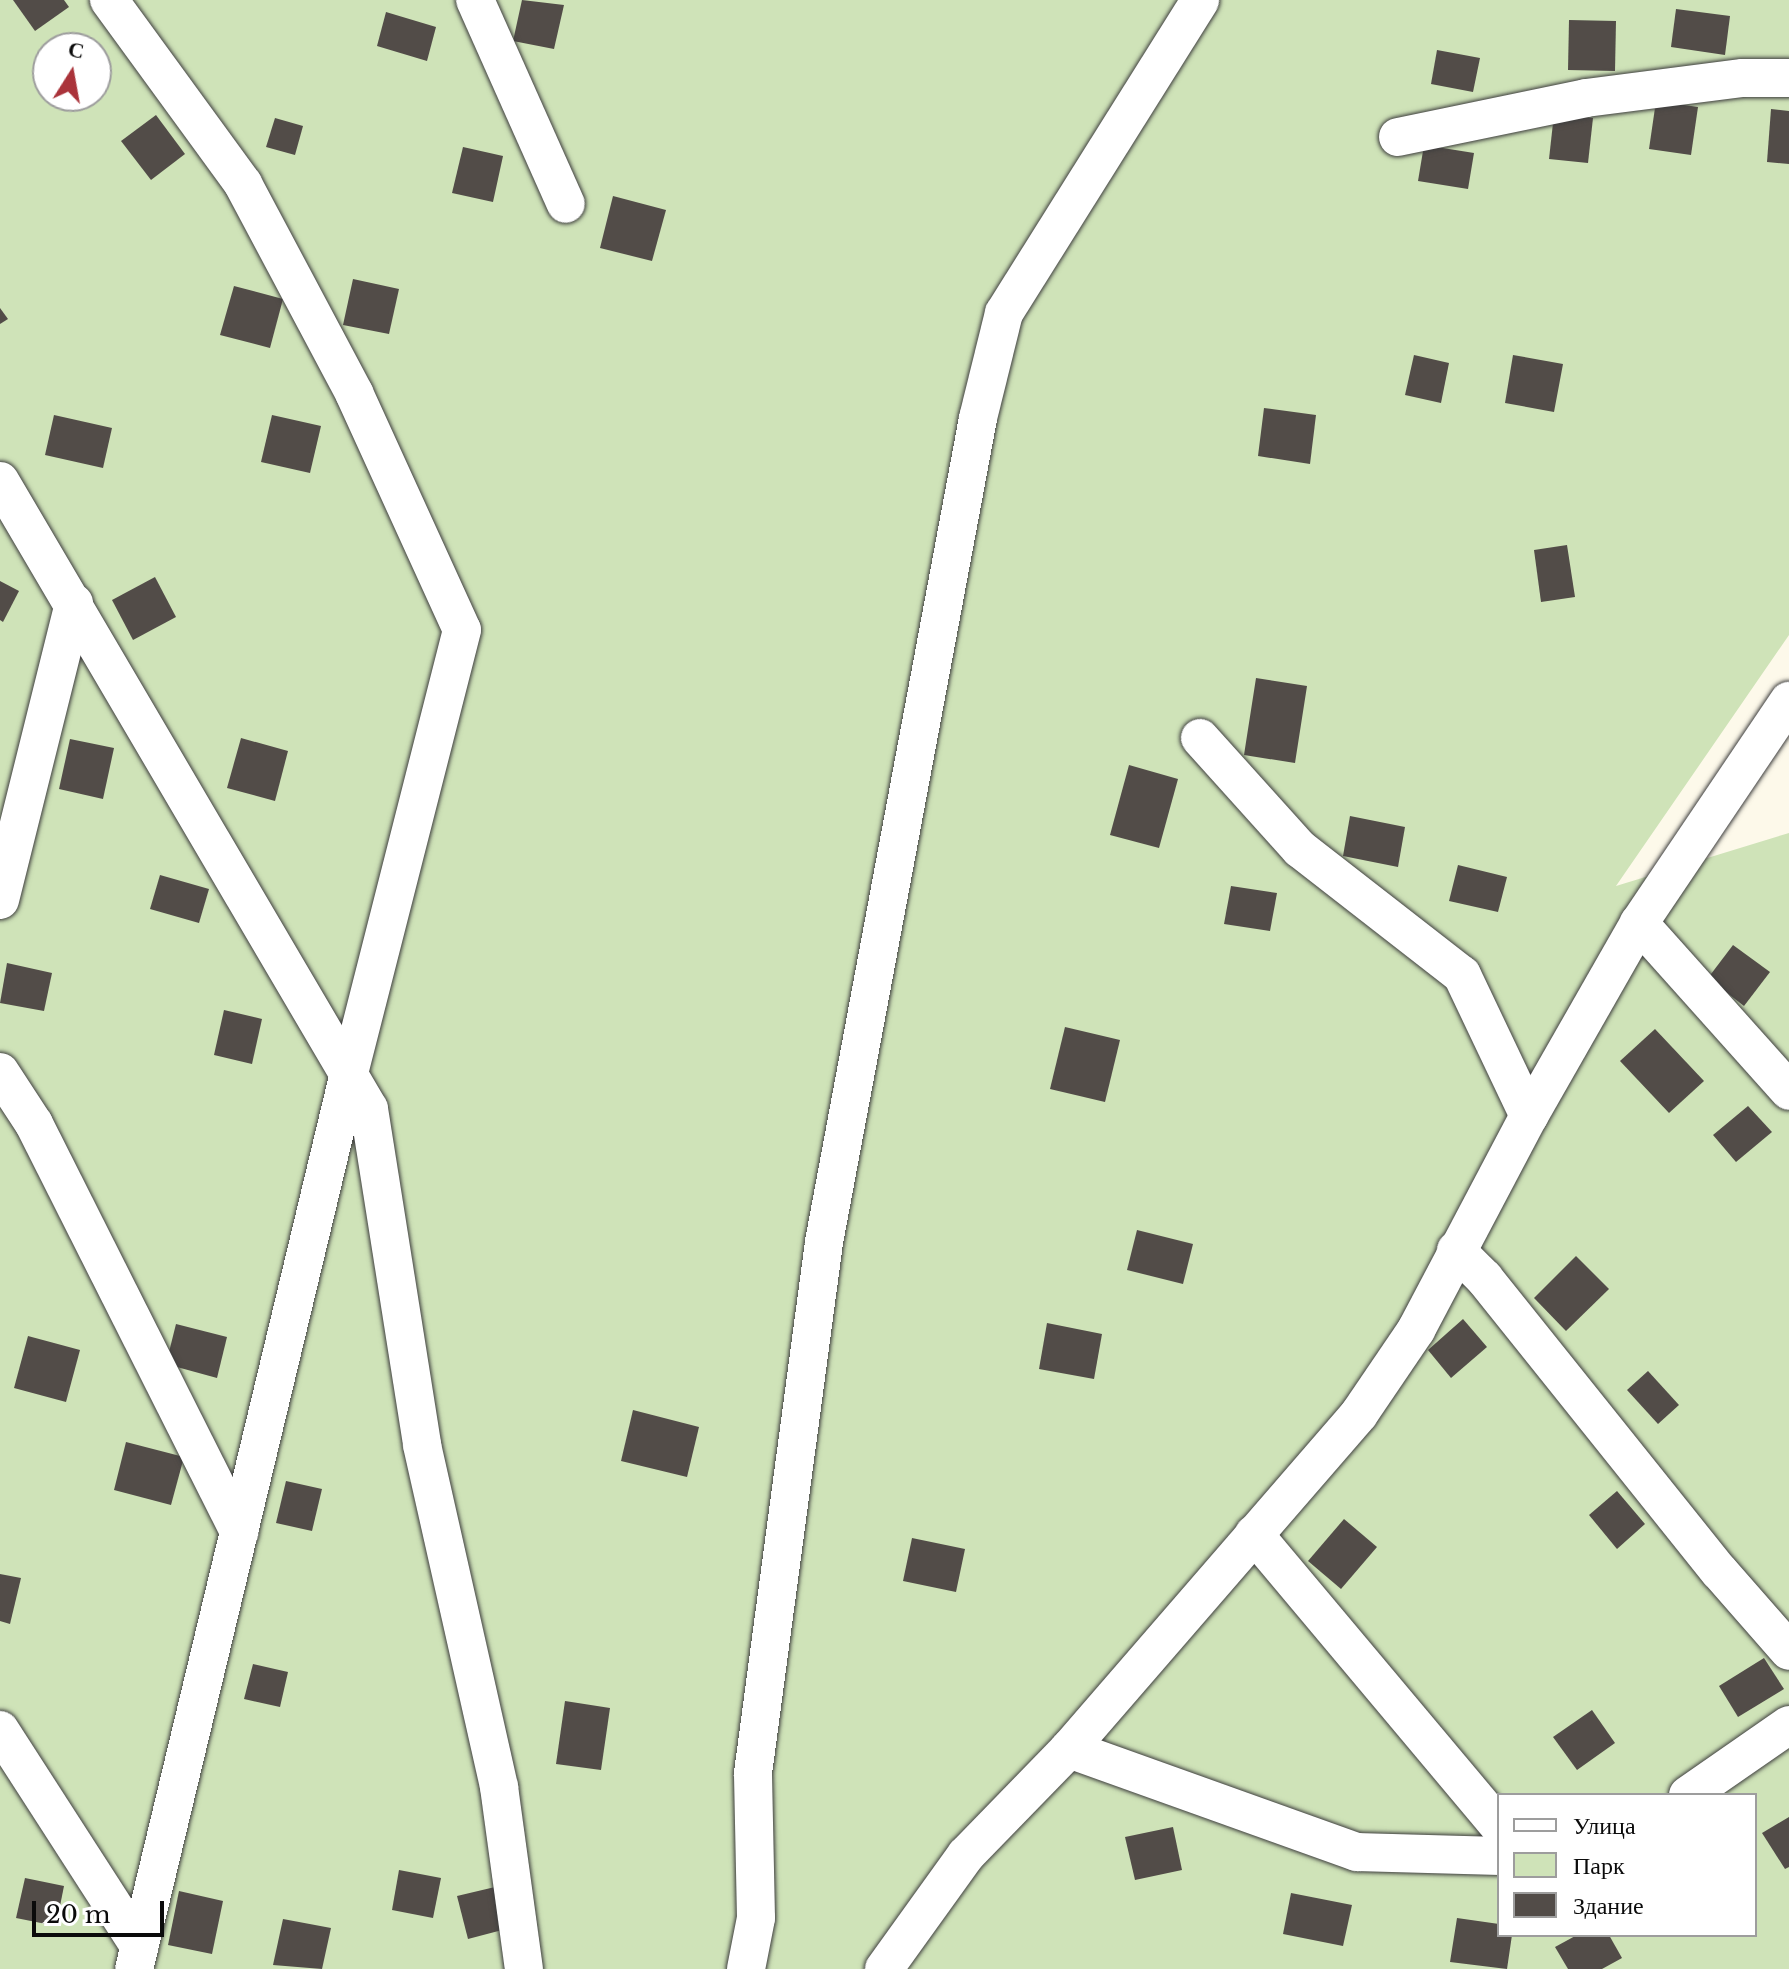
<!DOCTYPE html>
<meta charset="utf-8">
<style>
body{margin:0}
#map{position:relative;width:1789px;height:1969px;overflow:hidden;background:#fdf9ea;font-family:"Libre Baskerville",serif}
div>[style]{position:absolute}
.green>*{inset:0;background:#cfe3b8}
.building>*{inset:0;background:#524c48}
.roads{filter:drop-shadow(0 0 2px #3e3e3e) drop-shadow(0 0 2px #3e3e3e)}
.street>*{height:38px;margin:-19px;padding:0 19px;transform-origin:19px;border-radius:19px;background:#fff}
span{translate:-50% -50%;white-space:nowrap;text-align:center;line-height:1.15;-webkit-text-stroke:8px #fff;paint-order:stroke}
.legend{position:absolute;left:1497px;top:1793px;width:260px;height:144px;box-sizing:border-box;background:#fff;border:2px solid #9d9d9d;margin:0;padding:10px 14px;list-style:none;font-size:24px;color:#0b0b0b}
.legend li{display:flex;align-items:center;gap:16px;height:40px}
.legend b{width:40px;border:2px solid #9d9d9d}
.north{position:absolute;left:32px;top:32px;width:80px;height:80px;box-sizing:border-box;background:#fff;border:2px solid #9d9d9d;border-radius:50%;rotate:11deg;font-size:22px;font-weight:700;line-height:32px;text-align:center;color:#0b0b0b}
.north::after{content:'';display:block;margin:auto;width:28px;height:36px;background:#aa333a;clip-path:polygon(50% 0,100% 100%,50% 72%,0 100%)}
.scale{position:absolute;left:32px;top:1901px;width:132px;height:36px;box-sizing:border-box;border:4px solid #0b0b0b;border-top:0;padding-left:10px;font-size:24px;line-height:28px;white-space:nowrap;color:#0b0b0b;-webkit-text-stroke:6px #fff;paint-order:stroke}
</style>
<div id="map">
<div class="green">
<i style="clip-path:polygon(evenodd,0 0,1789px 0,1789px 635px,1616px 886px,1789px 833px,1789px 1969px,0 1969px,0 0,48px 48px,96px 48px,96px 96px,48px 96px,48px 48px,0 0,1499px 1795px,1755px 1795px,1755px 1935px,1499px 1935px,1499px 1795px)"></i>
</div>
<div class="building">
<i style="clip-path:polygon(13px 0,64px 0,69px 7px,35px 31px)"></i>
<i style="clip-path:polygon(522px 0,564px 5px,554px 49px,513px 41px)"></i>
<i style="clip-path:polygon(1676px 9px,1730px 16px,1725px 55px,1671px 47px)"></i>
<i style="clip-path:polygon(386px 12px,436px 27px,427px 61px,377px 46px)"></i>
<i style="clip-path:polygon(1569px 20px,1616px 21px,1615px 71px,1568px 70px)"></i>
<i style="clip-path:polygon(1437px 50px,1480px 58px,1473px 92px,1431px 84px)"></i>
<i style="clip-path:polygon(1656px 101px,1698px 107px,1691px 155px,1649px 149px)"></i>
<i style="clip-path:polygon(1771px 109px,1789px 111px,1789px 164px,1767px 162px)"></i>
<i style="clip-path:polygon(1554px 114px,1593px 118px,1588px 163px,1549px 159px)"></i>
<i style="clip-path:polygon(156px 115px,185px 154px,151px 180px,121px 141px)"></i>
<i style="clip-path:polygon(275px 118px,303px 126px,295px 155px,266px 147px)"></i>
<i style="clip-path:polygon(1424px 145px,1474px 153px,1468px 189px,1418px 181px)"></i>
<i style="clip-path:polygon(463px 147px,503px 156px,493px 202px,452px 193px)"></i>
<i style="clip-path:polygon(613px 196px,666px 210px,652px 261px,600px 248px)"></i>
<i style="clip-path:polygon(353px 279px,399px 289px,389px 334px,343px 325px)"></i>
<i style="clip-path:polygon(234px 286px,283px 299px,270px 348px,220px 335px)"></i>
<i style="clip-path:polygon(0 308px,8px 319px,0 324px)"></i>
<i style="clip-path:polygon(1414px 355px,1449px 363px,1441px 403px,1405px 395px)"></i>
<i style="clip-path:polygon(1513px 355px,1563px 364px,1554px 412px,1505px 403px)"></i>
<i style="clip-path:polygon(1264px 408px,1316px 415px,1310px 464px,1258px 456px)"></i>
<i style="clip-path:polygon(54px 415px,112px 428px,103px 468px,45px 455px)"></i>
<i style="clip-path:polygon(272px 415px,321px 426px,310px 473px,261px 462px)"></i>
<i style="clip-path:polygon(1567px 545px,1575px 597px,1541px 602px,1534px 550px)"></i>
<i style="clip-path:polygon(155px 577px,176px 617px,133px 640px,112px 600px)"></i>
<i style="clip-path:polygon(0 581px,19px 591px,3px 622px,0 620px)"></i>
<i style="clip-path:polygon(1256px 678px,1307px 686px,1295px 763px,1244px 755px)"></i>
<i style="clip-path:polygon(241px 738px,288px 751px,275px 801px,227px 788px)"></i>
<i style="clip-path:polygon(70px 739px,114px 748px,103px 799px,59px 789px)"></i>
<i style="clip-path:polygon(1129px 765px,1178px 779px,1159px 848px,1110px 835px)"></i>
<i style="clip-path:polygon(1350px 816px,1405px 827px,1398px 867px,1343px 856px)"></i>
<i style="clip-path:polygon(1458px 865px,1507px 877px,1498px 912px,1449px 901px)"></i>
<i style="clip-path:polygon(160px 875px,209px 889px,199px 923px,150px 909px)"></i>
<i style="clip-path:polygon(1231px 886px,1277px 893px,1270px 931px,1224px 924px)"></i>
<i style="clip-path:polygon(1733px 945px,1770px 972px,1744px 1006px,1708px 978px)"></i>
<i style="clip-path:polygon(7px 963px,52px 973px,44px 1011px,0 1003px)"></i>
<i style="clip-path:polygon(224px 1010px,262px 1019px,252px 1064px,214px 1055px)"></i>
<i style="clip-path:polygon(1065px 1027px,1120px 1040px,1105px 1102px,1050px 1089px)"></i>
<i style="clip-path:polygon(1655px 1029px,1704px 1081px,1669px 1113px,1620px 1061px)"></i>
<i style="clip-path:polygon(1748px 1106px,1772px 1132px,1736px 1162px,1713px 1135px)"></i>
<i style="clip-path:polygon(1137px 1230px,1193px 1244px,1183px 1284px,1127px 1270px)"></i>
<i style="clip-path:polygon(1576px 1256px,1609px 1289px,1566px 1331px,1534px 1298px)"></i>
<i style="clip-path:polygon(1463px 1319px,1487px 1347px,1451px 1378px,1428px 1350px)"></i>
<i style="clip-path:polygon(1047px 1323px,1102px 1334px,1094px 1379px,1039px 1369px)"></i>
<i style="clip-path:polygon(176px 1324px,227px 1337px,217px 1378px,166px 1364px)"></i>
<i style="clip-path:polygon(28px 1336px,80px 1350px,66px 1402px,14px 1388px)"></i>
<i style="clip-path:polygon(1648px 1371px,1679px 1405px,1658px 1424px,1627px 1390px)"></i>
<i style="clip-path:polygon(633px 1410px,699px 1427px,687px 1477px,621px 1461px)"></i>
<i style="clip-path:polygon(126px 1442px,184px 1457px,171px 1505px,114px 1490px)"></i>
<i style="clip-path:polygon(286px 1481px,322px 1489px,312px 1531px,276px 1523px)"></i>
<i style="clip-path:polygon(1617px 1491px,1645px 1524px,1617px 1549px,1589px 1515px)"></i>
<i style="clip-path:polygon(1344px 1519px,1377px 1547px,1341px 1589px,1308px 1561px)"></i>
<i style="clip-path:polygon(912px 1538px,965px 1549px,956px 1592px,903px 1581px)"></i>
<i style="clip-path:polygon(0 1574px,21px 1578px,10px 1624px,0 1621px)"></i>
<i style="clip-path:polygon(1764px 1658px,1784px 1689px,1738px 1717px,1719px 1686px)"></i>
<i style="clip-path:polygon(253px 1664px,288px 1672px,280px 1707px,244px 1699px)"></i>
<i style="clip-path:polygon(565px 1701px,610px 1708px,601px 1770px,556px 1764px)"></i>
<i style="clip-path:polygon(1592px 1710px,1615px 1743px,1577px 1770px,1553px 1737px)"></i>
<i style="clip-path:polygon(1789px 1817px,1789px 1867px,1785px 1869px,1762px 1833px)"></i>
<i style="clip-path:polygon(1173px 1827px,1182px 1870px,1135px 1880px,1125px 1837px)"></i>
<i style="clip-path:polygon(399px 1870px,441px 1878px,433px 1918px,392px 1910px)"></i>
<i style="clip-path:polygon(25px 1878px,64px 1886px,56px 1926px,16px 1918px)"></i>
<i style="clip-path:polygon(495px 1887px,506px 1929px,468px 1939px,457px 1896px)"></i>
<i style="clip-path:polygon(179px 1891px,223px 1901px,212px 1954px,168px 1945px)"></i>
<i style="clip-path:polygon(1291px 1893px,1352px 1905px,1343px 1946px,1283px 1934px)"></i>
<i style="clip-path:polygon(1457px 1918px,1499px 1924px,1499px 1935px,1512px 1935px,1507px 1969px,1450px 1962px)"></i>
<i style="clip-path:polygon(283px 1919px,331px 1928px,322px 1969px,273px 1965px)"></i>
<i style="clip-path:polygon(1577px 1935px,1609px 1935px,1622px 1958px,1602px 1969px,1568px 1969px,1555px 1947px)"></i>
</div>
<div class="roads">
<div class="street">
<i style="left:109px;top:0;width:228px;rotate:53.9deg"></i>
<i style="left:243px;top:184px;width:237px;rotate:62deg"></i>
<i style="left:354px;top:393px;width:260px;rotate:65.5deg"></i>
<i style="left:462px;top:630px;width:457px;rotate:104.3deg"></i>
<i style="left:349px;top:1073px;width:921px;rotate:103.49deg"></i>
<i style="left:475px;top:0;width:223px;rotate:66deg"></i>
<i style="left:1398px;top:137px;width:192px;rotate:-11.7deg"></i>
<i style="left:1586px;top:98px;width:158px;rotate:-7.3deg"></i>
<i style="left:1743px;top:78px;width:46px"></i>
<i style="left:0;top:481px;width:728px;rotate:59.56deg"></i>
<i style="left:369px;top:1109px;width:340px;rotate:81deg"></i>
<i style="left:422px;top:1445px;width:351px;rotate:77.3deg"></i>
<i style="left:499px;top:1787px;width:184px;rotate:82.2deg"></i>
<i style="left:1200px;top:738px;width:149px;rotate:48deg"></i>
<i style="left:1300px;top:849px;width:205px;rotate:37.9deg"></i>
<i style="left:1462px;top:975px;width:156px;rotate:64.6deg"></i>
<i style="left:0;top:900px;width:306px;rotate:-76deg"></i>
<i style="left:1639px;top:923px;width:225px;rotate:48.2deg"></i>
<i style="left:0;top:1072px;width:62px;rotate:56.8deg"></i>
<i style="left:34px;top:1124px;width:457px;rotate:63.3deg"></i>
<i style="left:1456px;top:1250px;width:40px;rotate:45deg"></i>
<i style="left:1484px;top:1278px;width:376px;rotate:51.3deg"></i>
<i style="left:1719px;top:1571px;width:106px;rotate:48.8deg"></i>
<i style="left:1254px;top:1534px;width:381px;rotate:50deg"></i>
<i style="left:0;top:1730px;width:257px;rotate:57.2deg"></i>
<i style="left:1069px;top:1749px;width:306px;rotate:19.7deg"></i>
<i style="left:1357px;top:1852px;width:142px;rotate:1.6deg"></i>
<i style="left:1688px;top:1795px;width:123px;rotate:-34.7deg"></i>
<i style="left:746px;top:1969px;width:52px;rotate:-78.9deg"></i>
<i style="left:756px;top:1918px;width:145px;rotate:-91.2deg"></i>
<i style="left:753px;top:1773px;width:536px;rotate:-82.38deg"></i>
<i style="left:824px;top:1242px;width:838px;rotate:-79.41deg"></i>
<i style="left:978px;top:418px;width:108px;rotate:-76.1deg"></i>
<i style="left:1004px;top:313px;width:369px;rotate:-57.9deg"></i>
<i style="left:884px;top:1969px;width:140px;rotate:-54.3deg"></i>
<i style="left:966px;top:1855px;width:148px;rotate:-45.8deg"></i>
<i style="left:1069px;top:1749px;width:443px;rotate:-49.1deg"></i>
<i style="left:1359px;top:1414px;width:102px;rotate:-55.8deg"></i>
<i style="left:1416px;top:1330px;width:242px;rotate:-62.2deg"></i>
<i style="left:1529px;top:1116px;width:222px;rotate:-60.3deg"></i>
<i style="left:1639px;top:923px;width:268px;rotate:-56deg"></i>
</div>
</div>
<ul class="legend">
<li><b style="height:10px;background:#fff"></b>Улица</li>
<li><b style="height:22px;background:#cfe3b8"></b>Парк</li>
<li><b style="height:22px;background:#524c48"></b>Здание</li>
</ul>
<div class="north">С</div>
<div class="scale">20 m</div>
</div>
